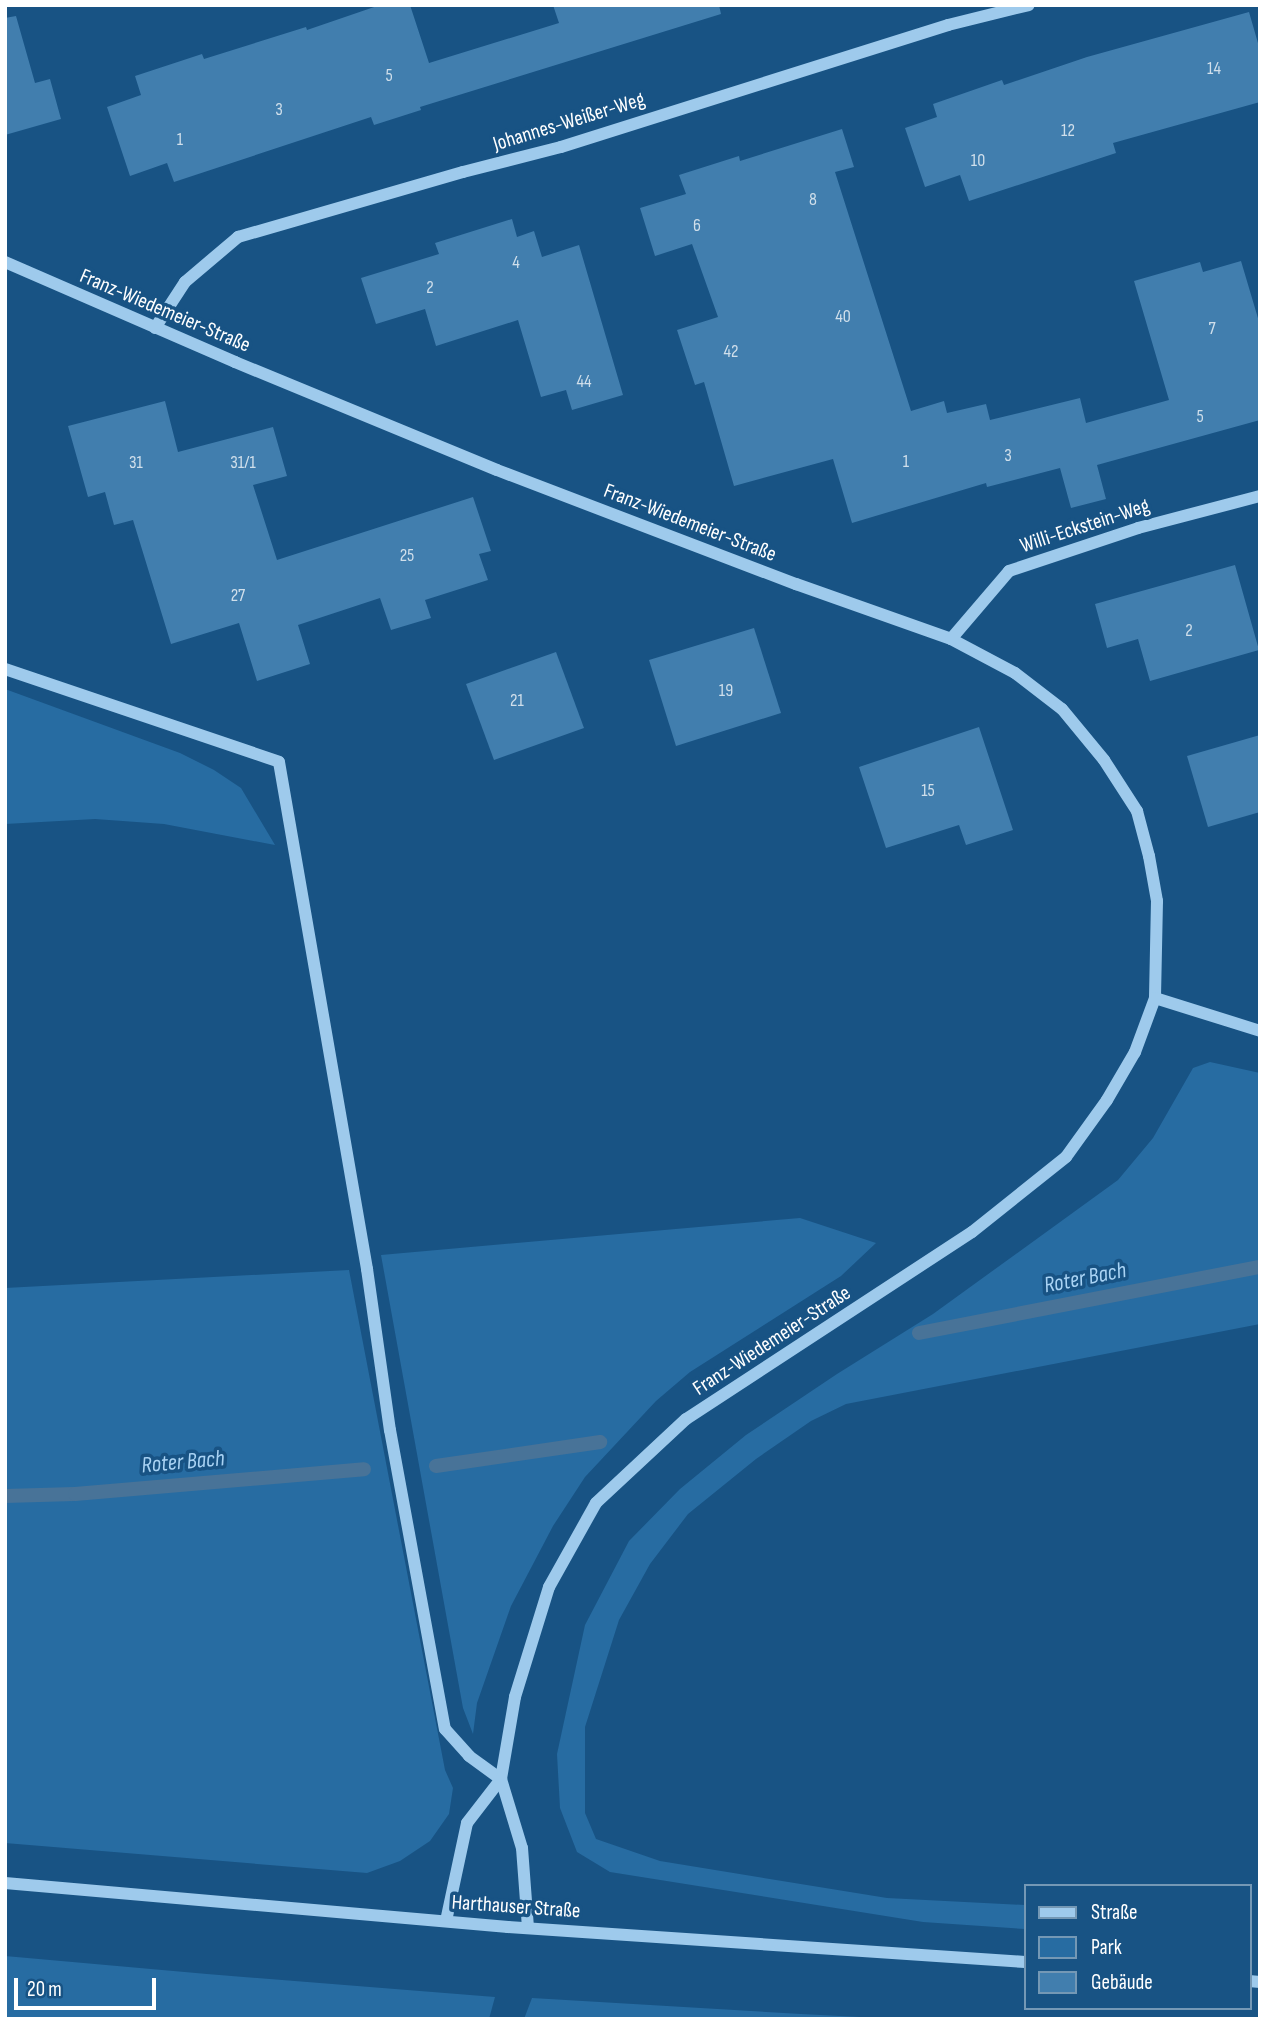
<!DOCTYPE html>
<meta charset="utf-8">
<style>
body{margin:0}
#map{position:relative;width:1265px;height:2024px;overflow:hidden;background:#185384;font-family:"Sofia Sans Condensed",sans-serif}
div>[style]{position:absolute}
.green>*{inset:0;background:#276ca2}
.stream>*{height:14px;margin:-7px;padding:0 7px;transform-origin:7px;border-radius:7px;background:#487398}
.building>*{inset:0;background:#417eae}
.minor>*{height:12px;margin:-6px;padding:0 6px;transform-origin:6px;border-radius:6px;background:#9ecaec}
span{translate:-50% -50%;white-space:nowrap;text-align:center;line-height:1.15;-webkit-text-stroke:7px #185384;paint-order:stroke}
.number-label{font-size:18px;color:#d0dfeb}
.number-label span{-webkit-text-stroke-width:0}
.street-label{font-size:21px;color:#fff}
.water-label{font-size:23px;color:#a9d3f4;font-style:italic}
.frame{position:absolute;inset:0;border:7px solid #fff;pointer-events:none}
.legend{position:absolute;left:1024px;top:1884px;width:228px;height:126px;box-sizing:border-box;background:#185384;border:2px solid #7498b5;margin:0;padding:9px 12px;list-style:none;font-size:21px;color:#fff}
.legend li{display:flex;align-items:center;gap:14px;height:35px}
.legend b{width:35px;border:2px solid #7498b5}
.scale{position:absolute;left:14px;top:1978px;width:142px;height:32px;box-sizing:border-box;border:4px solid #fff;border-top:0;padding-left:9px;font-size:21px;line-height:24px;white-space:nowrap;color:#fff;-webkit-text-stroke:5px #185384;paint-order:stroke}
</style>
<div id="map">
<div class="green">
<i style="clip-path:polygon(5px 689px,180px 753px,214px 770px,241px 788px,275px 845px,164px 824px,95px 819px,5px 824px)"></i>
<i style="clip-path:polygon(1210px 1062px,1260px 1073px,1260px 1324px,846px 1404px,811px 1421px,756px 1459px,688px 1514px,650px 1564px,619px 1620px,585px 1727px,585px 1813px,596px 1839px,660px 1861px,887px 1898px,1025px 1905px,1025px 1929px,923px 1922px,610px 1872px,577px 1852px,560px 1808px,557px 1754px,585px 1625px,629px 1541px,680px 1489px,746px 1435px,837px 1374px,933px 1314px,1118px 1180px,1153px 1138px,1193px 1068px)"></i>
<i style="clip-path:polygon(800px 1218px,876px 1243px,841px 1276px,690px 1372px,656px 1401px,585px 1477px,553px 1526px,511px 1606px,477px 1703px,473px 1734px,463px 1708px,381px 1255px)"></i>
<i style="clip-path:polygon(349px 1270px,445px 1770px,453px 1788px,449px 1814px,430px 1841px,400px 1861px,367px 1873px,5px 1843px,5px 1288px)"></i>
<i style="clip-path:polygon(5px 1956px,207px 1974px,495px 1997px,489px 2019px,5px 2019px)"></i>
<i style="clip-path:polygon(532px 1998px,801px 2014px,899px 2019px,524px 2019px)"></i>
</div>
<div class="stream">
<i style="left:919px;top:1333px;width:347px;rotate:-11deg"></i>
<i style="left:436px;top:1466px;width:166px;rotate:-8.3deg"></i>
<i style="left:5px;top:1496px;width:70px;rotate:-1.6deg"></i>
<i style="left:75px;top:1494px;width:290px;rotate:-4.9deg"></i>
</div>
<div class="building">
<i style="clip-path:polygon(380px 5px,410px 5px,429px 63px,559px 23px,553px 5px,719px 5px,721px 14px,420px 107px,421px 110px,374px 125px,371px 117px,174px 182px,167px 163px,130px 176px,107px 107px,141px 95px,135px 76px,202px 54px,204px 59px,306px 27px,307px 30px)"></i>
<i style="clip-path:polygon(1249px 12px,1260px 50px,1260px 102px,1113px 143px,1116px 153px,969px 201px,960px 175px,925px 187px,905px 128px,937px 117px,933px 104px,1002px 80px,1004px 85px,1087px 57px)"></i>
<i style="clip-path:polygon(16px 16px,35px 83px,50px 79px,61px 119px,5px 135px,5px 18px)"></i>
<i style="clip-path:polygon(842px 129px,854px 167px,835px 172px,911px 411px,944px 401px,947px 413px,986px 404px,990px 420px,1080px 398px,1086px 423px,1169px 400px,1134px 281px,1200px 262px,1203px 272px,1241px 261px,1260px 325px,1260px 420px,1097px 465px,1106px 499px,1071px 508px,1060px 468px,987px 487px,986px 483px,852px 523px,833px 459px,734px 486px,704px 382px,695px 385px,677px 330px,718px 317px,692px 244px,655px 256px,640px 208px,686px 194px,679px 175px,739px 156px,740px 161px)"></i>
<i style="clip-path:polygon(512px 219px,517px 237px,534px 231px,542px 257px,579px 245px,623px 395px,572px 410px,566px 390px,541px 397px,518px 320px,436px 346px,425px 309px,376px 324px,361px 278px,439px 254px,435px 243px)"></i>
<i style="clip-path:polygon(165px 401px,178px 452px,273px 427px,287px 476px,253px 485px,277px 560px,473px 497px,491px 551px,479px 554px,488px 580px,425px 600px,431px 618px,391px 630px,380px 598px,298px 625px,310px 664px,257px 681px,239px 623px,171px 644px,133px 520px,114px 525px,105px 492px,88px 497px,68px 426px)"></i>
<i style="clip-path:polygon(1235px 565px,1259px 650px,1150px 681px,1138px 639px,1107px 648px,1095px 604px)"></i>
<i style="clip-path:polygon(754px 628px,781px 713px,676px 746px,649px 660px)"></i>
<i style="clip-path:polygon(556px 652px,584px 728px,494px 760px,466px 684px)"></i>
<i style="clip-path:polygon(979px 727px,1013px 830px,966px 845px,959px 825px,886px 848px,859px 767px)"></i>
<i style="clip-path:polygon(1260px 735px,1260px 812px,1208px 827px,1187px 756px)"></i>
</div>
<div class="minor">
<i style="left:5px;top:262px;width:251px;rotate:23.5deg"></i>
<i style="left:235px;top:362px;width:283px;rotate:22.4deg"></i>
<i style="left:497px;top:470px;width:320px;rotate:20.9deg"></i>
<i style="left:796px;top:584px;width:164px;rotate:19.5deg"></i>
<i style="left:951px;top:639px;width:72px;rotate:28deg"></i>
<i style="left:1015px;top:673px;width:59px;rotate:37.5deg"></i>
<i style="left:1062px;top:709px;width:66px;rotate:50.5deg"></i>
<i style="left:1104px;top:760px;width:61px;rotate:57.1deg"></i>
<i style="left:1137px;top:811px;width:47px;rotate:75.1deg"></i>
<i style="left:1149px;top:856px;width:46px;rotate:79.9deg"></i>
<i style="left:1157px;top:901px;width:97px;rotate:91.2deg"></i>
<i style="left:1155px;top:998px;width:58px;rotate:110.3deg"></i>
<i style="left:1135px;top:1052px;width:56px;rotate:120.3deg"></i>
<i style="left:1107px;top:1100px;width:70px;rotate:125.7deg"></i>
<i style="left:1066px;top:1157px;width:120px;rotate:141.4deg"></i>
<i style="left:972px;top:1232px;width:342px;rotate:146.8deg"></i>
<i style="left:686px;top:1419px;width:123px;rotate:137deg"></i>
<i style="left:596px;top:1503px;width:96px;rotate:119.2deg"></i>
<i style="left:549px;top:1587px;width:115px;rotate:107.2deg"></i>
<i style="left:515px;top:1697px;width:83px;rotate:99.7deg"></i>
<i style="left:501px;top:1779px;width:72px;rotate:73.1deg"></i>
<i style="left:522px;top:1848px;width:79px;rotate:85.7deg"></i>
<i style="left:155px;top:328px;width:55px;rotate:-56.9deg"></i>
<i style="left:185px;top:282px;width:70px;rotate:-40.3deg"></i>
<i style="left:238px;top:237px;width:234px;rotate:-16.1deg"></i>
<i style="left:463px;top:172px;width:101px;rotate:-14.3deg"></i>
<i style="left:561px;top:147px;width:406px;rotate:-17.5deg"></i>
<i style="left:948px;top:25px;width:83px;rotate:-13.9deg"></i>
<i style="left:951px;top:639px;width:89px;rotate:-49.5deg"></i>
<i style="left:1009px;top:571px;width:136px;rotate:-18.4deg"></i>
<i style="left:1138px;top:528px;width:126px;rotate:-14.7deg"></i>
<i style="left:5px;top:669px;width:289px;rotate:18.7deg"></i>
<i style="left:279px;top:762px;width:515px;rotate:80.15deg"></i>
<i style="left:367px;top:1269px;width:163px;rotate:81.9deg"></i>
<i style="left:390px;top:1430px;width:304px;rotate:79.6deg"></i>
<i style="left:445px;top:1729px;width:36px;rotate:48deg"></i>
<i style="left:469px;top:1756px;width:39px;rotate:36deg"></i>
<i style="left:1155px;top:998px;width:110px;rotate:17.4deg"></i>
<i style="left:5px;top:1883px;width:505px;rotate:5deg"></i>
<i style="left:508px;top:1927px;width:518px;rotate:3.87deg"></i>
<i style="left:446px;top:1921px;width:100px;rotate:-77.9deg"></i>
<i style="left:467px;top:1823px;width:56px;rotate:-52.3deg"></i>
<i style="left:1249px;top:1981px;width:11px;rotate:5deg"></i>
</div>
<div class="number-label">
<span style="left:1214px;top:69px">14</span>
<span style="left:389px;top:76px">5</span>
<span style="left:279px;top:110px">3</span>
<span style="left:1068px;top:131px">12</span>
<span style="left:180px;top:140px">1</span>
<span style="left:978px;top:161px">10</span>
<span style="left:813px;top:200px">8</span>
<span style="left:697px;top:226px">6</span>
<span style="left:516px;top:263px">4</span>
<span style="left:430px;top:288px">2</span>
<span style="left:843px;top:317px">40</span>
<span style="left:1212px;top:329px">7</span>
<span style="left:731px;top:352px">42</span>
<span style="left:584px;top:382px">44</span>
<span style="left:1200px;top:417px">5</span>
<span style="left:1008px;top:456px">3</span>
<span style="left:906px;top:462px">1</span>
<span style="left:136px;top:463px">31</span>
<span style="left:243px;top:463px">31/1</span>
<span style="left:407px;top:556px">25</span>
<span style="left:238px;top:596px">27</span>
<span style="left:1189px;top:631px">2</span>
<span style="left:726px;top:691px">19</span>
<span style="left:517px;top:701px">21</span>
<span style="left:928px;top:791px">15</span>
</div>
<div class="street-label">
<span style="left:569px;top:122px;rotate:-17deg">Johannes-Weißer-Weg</span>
<span style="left:165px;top:311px;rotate:23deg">Franz-Wiedemeier-Straße</span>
<span style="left:690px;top:523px;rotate:21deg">Franz-Wiedemeier-Straße</span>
<span style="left:1085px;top:526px;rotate:-18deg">Willi-Eckstein-Weg</span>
<span style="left:772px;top:1341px;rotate:-33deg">Franz-Wiedemeier-Straße</span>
<span style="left:516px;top:1907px;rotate:4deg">Harthauser Straße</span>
</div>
<div class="water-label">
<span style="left:1085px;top:1278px;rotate:-11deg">Roter Bach</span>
<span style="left:183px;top:1462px;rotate:-5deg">Roter Bach</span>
</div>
<div class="frame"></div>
<ul class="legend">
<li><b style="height:9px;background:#9ecaec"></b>Straße</li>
<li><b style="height:19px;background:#276ca2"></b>Park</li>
<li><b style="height:19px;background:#417eae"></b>Gebäude</li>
</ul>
<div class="scale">20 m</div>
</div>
